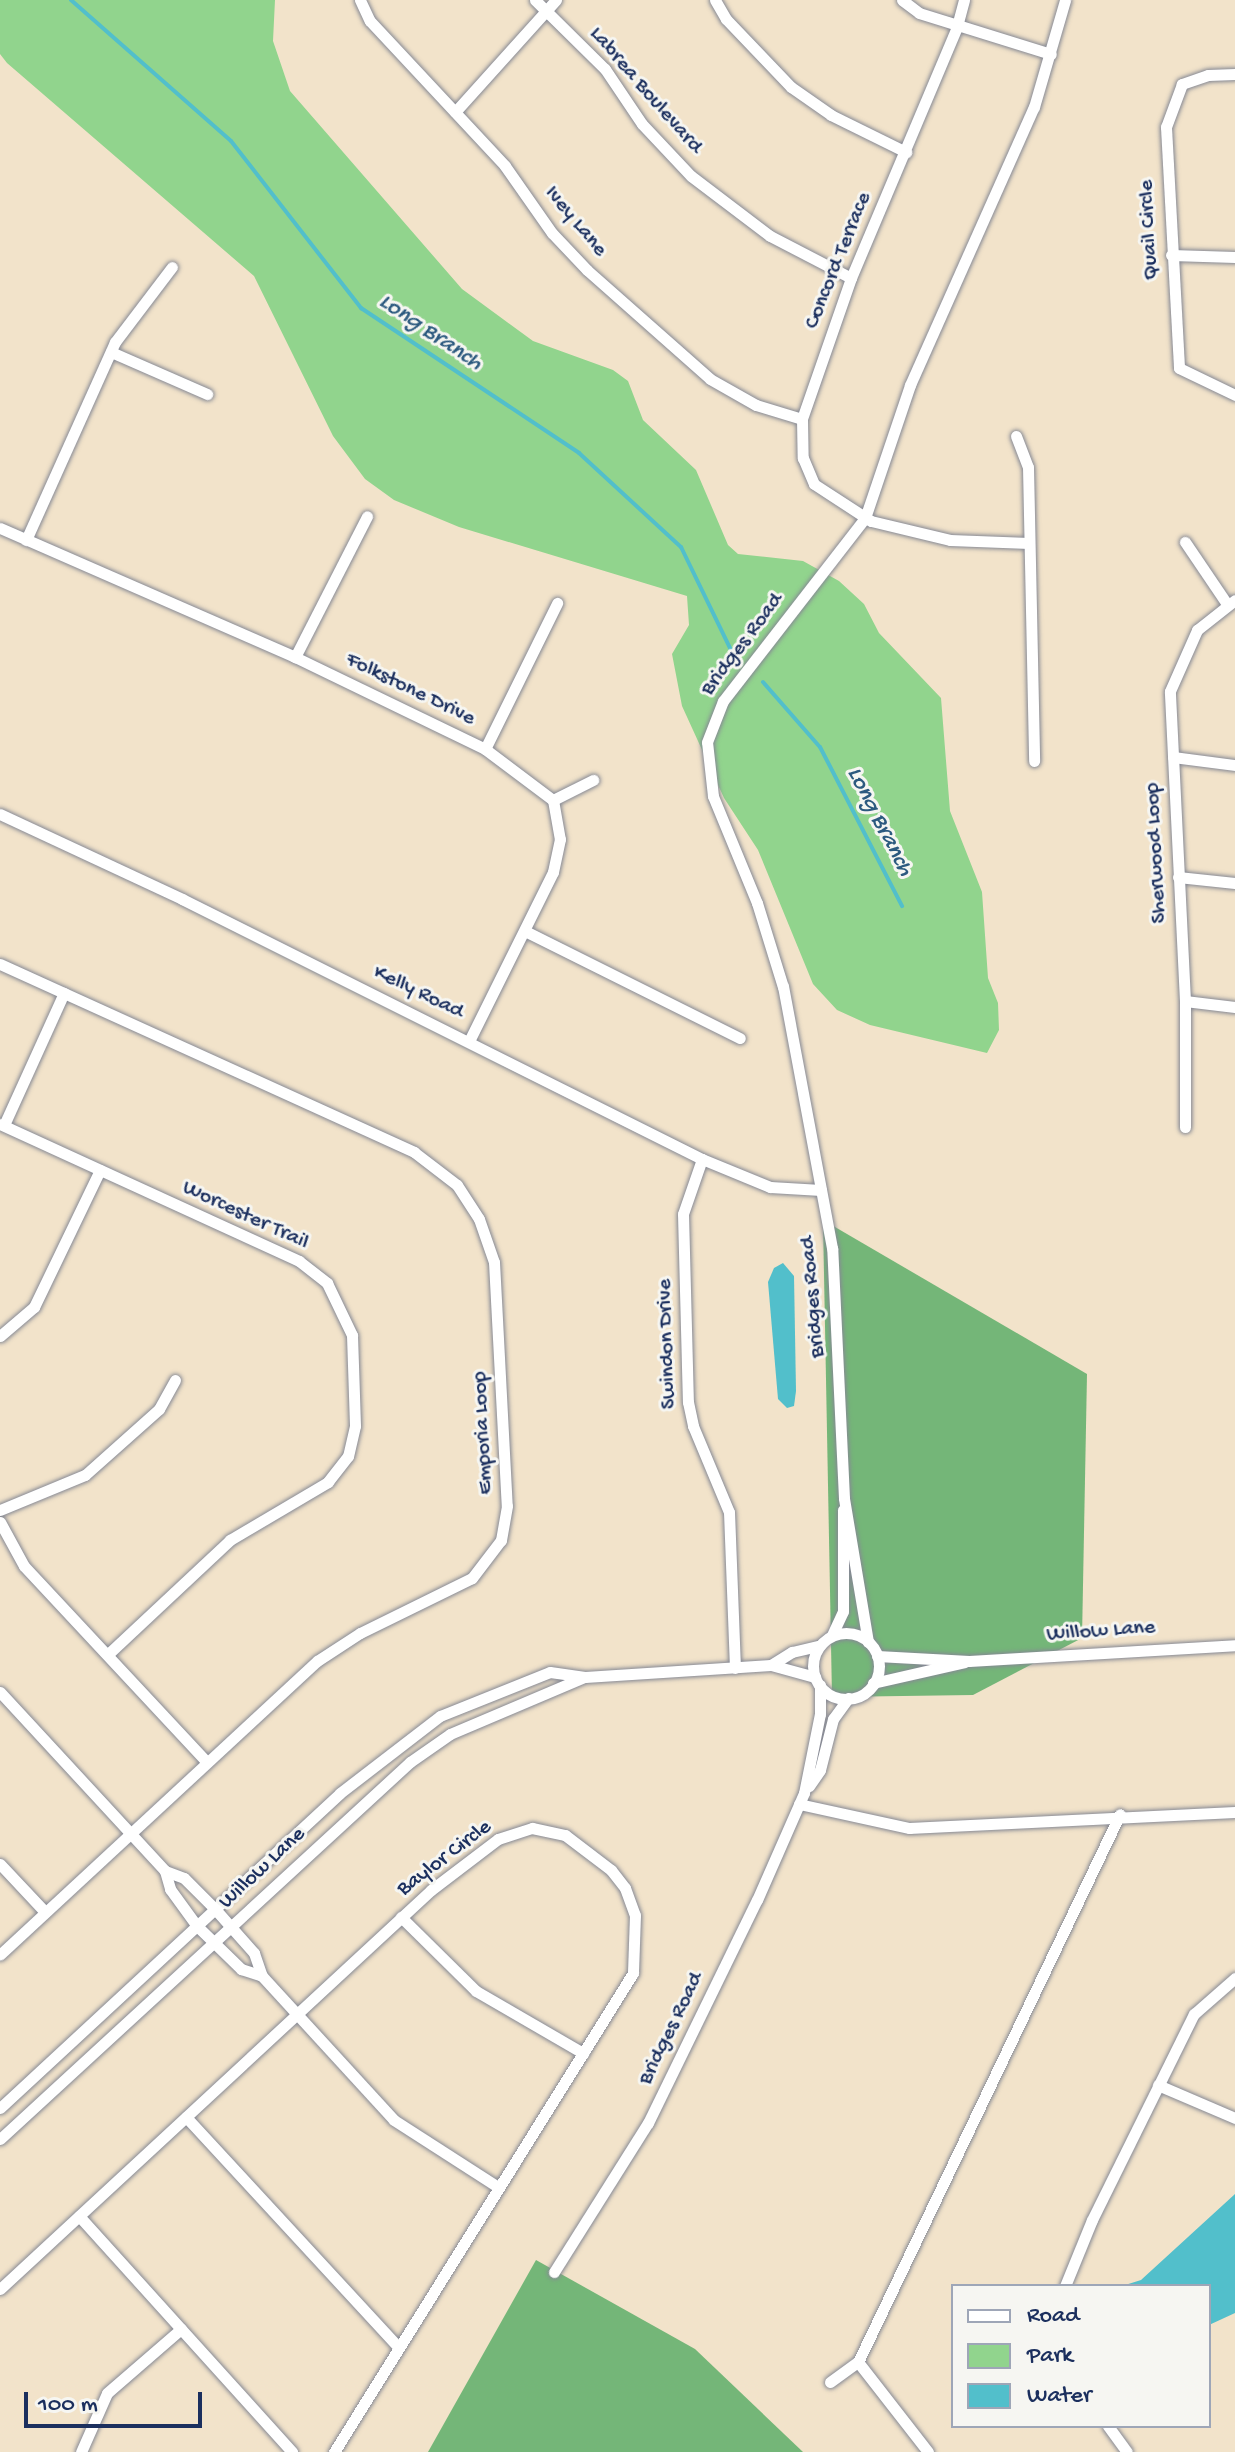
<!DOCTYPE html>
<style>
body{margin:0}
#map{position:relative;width:1235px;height:2452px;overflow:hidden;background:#f2e3ca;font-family:"Gochi Hand",sans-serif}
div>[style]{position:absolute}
.green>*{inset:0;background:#91d48d}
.forest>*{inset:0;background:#74b678}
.water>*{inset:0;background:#52bfcb}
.stream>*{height:4px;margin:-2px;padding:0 2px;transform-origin:2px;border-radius:2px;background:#52bfcb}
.roads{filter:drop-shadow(0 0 2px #868994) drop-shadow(0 0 2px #868994)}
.minor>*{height:11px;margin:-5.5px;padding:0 5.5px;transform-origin:5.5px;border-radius:5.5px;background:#fff}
.minor>.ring{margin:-5.5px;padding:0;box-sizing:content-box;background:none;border:11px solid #fff;border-radius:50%}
span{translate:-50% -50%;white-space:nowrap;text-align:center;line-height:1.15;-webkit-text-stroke:6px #f6f6f2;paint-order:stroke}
.street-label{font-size:22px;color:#1b2f5e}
.water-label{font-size:24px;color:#2c5a7f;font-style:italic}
.legend{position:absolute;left:951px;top:2284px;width:260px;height:144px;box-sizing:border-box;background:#f6f6f2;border:2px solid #9ea6b7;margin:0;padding:10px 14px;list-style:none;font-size:24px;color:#1b2f5e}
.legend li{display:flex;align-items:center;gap:16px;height:40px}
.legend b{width:40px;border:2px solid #9ea6b7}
.scale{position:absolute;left:24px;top:2392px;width:178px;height:36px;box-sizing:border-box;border:4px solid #1b2f5e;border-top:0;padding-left:10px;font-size:24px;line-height:28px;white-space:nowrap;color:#1b2f5e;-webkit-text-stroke:6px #f6f6f2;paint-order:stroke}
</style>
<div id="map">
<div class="green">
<i style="clip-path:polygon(0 0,275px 0,273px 41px,290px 91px,462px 289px,533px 341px,613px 370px,628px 381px,643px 420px,696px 470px,728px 545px,738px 554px,803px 561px,839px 581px,864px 604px,879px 633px,941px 698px,950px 811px,982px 892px,988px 978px,998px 1003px,999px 1030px,987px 1053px,870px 1025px,837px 1010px,813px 984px,758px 850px,724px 798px,682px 706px,672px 654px,689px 625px,687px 596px,459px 527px,394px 500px,365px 479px,333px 436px,254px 276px,7px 63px,0 54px)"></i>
</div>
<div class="forest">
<i style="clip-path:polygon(823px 1220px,1087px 1374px,1082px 1638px,973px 1695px,832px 1697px)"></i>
<i style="clip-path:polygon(536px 2260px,695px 2349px,803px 2452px,428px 2452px)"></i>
</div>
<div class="water">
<i style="clip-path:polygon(783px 1263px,794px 1276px,796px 1391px,794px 1406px,787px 1408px,778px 1399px,768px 1282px,774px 1268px)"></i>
<i style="clip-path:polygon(1235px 2194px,1235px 2313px,1209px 2325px,1209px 2286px,1122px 2286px,1141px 2280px)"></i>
</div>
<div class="stream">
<i style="left:71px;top:0;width:213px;rotate:41.4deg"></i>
<i style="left:231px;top:141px;width:212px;rotate:52.1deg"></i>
<i style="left:361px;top:308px;width:262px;rotate:33.6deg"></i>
<i style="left:579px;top:453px;width:139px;rotate:42.7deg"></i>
<i style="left:681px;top:547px;width:119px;rotate:64.1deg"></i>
<i style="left:763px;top:682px;width:86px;rotate:48.8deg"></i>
<i style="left:820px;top:747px;width:179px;rotate:62.7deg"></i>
</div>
<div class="roads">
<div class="minor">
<i style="left:360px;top:0;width:23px;rotate:65deg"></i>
<i style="left:370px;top:21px;width:198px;rotate:47deg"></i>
<i style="left:505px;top:166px;width:82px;rotate:55deg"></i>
<i style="left:552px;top:233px;width:51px;rotate:46.6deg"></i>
<i style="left:587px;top:270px;width:164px;rotate:41.5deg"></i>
<i style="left:710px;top:379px;width:53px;rotate:29.5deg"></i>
<i style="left:756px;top:405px;width:48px;rotate:16.9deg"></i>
<i style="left:535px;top:0;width:98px;rotate:44.6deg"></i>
<i style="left:605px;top:69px;width:66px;rotate:56.1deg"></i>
<i style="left:642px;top:124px;width:71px;rotate:46.7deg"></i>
<i style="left:691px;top:176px;width:99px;rotate:37.2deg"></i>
<i style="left:770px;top:236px;width:91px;rotate:27.4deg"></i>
<i style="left:715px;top:0;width:22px;rotate:60deg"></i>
<i style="left:726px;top:19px;width:94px;rotate:46.3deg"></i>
<i style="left:791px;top:87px;width:49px;rotate:35deg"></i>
<i style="left:831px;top:115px;width:84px;rotate:26.3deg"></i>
<i style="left:902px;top:0;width:21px;rotate:37deg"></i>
<i style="left:919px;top:13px;width:138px;rotate:17.3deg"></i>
<i style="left:964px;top:0;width:28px;rotate:105deg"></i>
<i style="left:957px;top:27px;width:272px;rotate:112.9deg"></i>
<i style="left:851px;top:278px;width:149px;rotate:109.2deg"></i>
<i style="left:802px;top:419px;width:39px;rotate:89deg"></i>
<i style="left:803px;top:458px;width:28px;rotate:67deg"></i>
<i style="left:814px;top:484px;width:68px;rotate:33deg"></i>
<i style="left:871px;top:521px;width:81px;rotate:13.5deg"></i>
<i style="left:950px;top:540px;width:79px;rotate:2.2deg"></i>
<i style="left:1235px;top:74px;width:27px;rotate:178deg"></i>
<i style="left:1208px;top:75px;width:28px;rotate:161deg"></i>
<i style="left:1182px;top:84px;width:46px;rotate:110.4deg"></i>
<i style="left:1166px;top:127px;width:241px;rotate:86.9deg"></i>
<i style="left:1179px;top:368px;width:62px;rotate:25.7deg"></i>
<i style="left:455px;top:112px;width:151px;rotate:-48deg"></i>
<i style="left:1171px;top:255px;width:64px;rotate:1.8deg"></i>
<i style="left:111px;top:352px;width:105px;rotate:23.6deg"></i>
<i style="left:1016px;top:436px;width:33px;rotate:69deg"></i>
<i style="left:1028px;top:467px;width:294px;rotate:88.8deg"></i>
<i style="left:0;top:528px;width:322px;rotate:23.6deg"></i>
<i style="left:295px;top:657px;width:211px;rotate:25.8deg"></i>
<i style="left:485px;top:749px;width:85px;rotate:36.9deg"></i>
<i style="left:553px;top:800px;width:40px;rotate:80deg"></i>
<i style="left:560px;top:839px;width:34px;rotate:102deg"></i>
<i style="left:553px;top:872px;width:189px;rotate:116.4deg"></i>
<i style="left:26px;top:540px;width:217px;rotate:-65.8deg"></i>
<i style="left:115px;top:342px;width:94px;rotate:-52.8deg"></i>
<i style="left:1185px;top:542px;width:75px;rotate:55.9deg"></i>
<i style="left:295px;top:657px;width:158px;rotate:-62.9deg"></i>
<i style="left:485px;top:749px;width:163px;rotate:-63.7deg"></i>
<i style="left:1173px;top:757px;width:63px;rotate:7.4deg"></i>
<i style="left:553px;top:800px;width:45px;rotate:-26.6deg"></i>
<i style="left:0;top:814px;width:201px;rotate:25deg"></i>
<i style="left:182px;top:899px;width:581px;rotate:26.57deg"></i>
<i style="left:702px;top:1159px;width:74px;rotate:22.4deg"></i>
<i style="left:770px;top:1187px;width:51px;rotate:3.4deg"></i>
<i style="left:1178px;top:877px;width:57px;rotate:6deg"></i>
<i style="left:525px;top:931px;width:240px;rotate:26.5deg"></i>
<i style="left:0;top:964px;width:455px;rotate:24.4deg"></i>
<i style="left:414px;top:1152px;width:54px;rotate:37.5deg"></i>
<i style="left:457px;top:1185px;width:40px;rotate:57.1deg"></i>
<i style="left:479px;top:1219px;width:46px;rotate:70.8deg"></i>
<i style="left:494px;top:1262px;width:244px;rotate:87deg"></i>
<i style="left:507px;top:1506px;width:35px;rotate:100deg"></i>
<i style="left:501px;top:1540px;width:48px;rotate:127.3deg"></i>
<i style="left:472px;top:1578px;width:125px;rotate:153.8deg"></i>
<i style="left:360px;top:1633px;width:51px;rotate:146.9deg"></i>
<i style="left:317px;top:1661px;width:432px;rotate:137.2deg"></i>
<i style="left:1185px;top:1001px;width:50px;rotate:6.8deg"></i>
<i style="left:0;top:1124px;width:329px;rotate:24.6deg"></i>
<i style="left:299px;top:1261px;width:36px;rotate:38deg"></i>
<i style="left:327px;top:1283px;width:58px;rotate:64.3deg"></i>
<i style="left:352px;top:1335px;width:91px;rotate:88.1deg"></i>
<i style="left:355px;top:1426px;width:31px;rotate:103deg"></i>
<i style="left:348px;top:1456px;width:33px;rotate:128deg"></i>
<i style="left:328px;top:1482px;width:114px;rotate:149.4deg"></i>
<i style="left:230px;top:1540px;width:167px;rotate:136.9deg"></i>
<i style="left:4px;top:1125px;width:145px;rotate:-65.6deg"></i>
<i style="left:1185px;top:1127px;width:126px;rotate:-90deg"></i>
<i style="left:1185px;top:1001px;width:310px;rotate:-92.8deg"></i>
<i style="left:1170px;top:691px;width:67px;rotate:-66.1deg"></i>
<i style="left:1197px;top:630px;width:48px;rotate:-38.3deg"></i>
<i style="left:702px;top:1159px;width:58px;rotate:109.1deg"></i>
<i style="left:683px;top:1214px;width:188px;rotate:88.5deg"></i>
<i style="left:688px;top:1402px;width:25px;rotate:78deg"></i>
<i style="left:693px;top:1426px;width:93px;rotate:67.3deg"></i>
<i style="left:729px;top:1512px;width:156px;rotate:87.8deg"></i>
<i style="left:0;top:1336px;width:45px;rotate:-40.5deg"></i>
<i style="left:34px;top:1307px;width:152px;rotate:-64.3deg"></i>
<i style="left:0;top:1510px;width:92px;rotate:-22.4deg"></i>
<i style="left:85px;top:1475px;width:99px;rotate:-41.7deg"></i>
<i style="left:159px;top:1409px;width:33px;rotate:-61deg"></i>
<i style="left:0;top:1522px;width:50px;rotate:61.4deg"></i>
<i style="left:24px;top:1566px;width:268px;rotate:47deg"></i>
<i class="ring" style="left:813px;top:1633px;width:55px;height:55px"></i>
<i style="left:832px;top:1635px;width:26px;rotate:-65deg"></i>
<i style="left:843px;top:1611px;width:101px;rotate:-90deg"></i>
<i style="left:868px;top:1642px;width:146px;rotate:-99.5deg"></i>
<i style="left:844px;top:1498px;width:250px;rotate:-92.7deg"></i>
<i style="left:832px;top:1248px;width:266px;rotate:-100.6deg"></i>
<i style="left:783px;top:987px;width:88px;rotate:-107.2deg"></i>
<i style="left:757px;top:903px;width:116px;rotate:-112.4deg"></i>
<i style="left:713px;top:796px;width:54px;rotate:-96.3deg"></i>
<i style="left:707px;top:742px;width:44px;rotate:-68.7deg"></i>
<i style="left:723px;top:701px;width:232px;rotate:-52.2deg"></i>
<i style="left:865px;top:518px;width:140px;rotate:-71.3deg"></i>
<i style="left:910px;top:385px;width:304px;rotate:-66deg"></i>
<i style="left:1034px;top:107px;width:111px;rotate:-73.8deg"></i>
<i style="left:877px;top:1656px;width:92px;rotate:3.1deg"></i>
<i style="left:969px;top:1661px;width:266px;rotate:-3.4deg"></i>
<i style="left:771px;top:1665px;width:25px;rotate:-32deg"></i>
<i style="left:792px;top:1652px;width:28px;rotate:-13deg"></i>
<i style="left:873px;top:1683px;width:94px;rotate:-12.9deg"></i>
<i style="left:0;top:1692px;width:243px;rotate:47.3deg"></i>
<i style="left:165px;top:1871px;width:19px;rotate:74deg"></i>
<i style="left:170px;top:1889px;width:46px;rotate:53.9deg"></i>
<i style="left:197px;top:1926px;width:62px;rotate:44.3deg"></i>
<i style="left:241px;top:1969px;width:22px;rotate:18deg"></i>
<i style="left:809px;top:1786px;width:19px;rotate:-55deg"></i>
<i style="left:820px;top:1770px;width:53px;rotate:-75.7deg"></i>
<i style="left:833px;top:1719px;width:26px;rotate:-54deg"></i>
<i style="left:799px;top:1804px;width:113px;rotate:12.3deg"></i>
<i style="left:909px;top:1828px;width:326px;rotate:-2.8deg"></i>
<i style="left:0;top:1864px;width:66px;rotate:46.8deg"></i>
<i style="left:165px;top:1871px;width:20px;rotate:20deg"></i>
<i style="left:184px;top:1878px;width:44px;rotate:45deg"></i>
<i style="left:215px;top:1909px;width:59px;rotate:48.4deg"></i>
<i style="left:254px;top:1953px;width:24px;rotate:71deg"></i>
<i style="left:262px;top:1976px;width:195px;rotate:47.5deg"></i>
<i style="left:394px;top:2120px;width:124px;rotate:32.8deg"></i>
<i style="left:401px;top:1917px;width:105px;rotate:44.6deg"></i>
<i style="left:476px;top:1991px;width:124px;rotate:30.1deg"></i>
<i style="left:1158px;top:2085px;width:84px;rotate:23.2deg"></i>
<i style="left:0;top:2108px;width:463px;rotate:-42.8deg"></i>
<i style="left:340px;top:1793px;width:126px;rotate:-37.6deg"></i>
<i style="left:440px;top:1716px;width:118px;rotate:-21.8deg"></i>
<i style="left:550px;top:1672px;width:35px;rotate:8deg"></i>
<i style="left:585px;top:1677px;width:186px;rotate:-3.7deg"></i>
<i style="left:771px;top:1665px;width:46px;rotate:15.3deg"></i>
<i style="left:186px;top:2117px;width:313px;rotate:47.3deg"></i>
<i style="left:0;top:2139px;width:557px;rotate:-42.6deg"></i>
<i style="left:410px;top:1762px;width:49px;rotate:-35deg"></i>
<i style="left:450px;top:1734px;width:146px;rotate:-23deg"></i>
<i style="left:79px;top:2216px;width:318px;rotate:47.9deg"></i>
<i style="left:554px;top:2272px;width:176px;rotate:-57.8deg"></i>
<i style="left:648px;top:2123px;width:248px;rotate:-64deg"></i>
<i style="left:757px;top:1900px;width:117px;rotate:-66.3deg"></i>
<i style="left:804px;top:1793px;width:81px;rotate:-78.6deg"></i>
<i style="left:820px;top:1714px;width:29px;rotate:-90deg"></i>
<i style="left:1065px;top:2286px;width:71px;rotate:-67.8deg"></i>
<i style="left:1092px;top:2220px;width:230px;rotate:-63.7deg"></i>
<i style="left:1194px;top:2014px;width:55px;rotate:-41.3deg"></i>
<i style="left:0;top:2289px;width:587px;rotate:-42.79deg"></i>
<i style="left:431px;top:1890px;width:84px;rotate:-37.3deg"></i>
<i style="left:498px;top:1839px;width:36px;rotate:-18deg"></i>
<i style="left:532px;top:1828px;width:34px;rotate:12deg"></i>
<i style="left:565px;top:1835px;width:58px;rotate:37.3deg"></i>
<i style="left:611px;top:1870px;width:23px;rotate:52deg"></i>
<i style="left:625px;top:1888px;width:29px;rotate:70deg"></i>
<i style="left:635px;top:1915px;width:58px;rotate:92deg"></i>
<i style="left:633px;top:1973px;width:565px;rotate:121.97deg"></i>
<i style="left:858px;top:2362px;width:114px;rotate:52.1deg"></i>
<i style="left:830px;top:2382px;width:34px;rotate:-36deg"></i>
<i style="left:858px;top:2362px;width:607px;rotate:-64.45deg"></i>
<i style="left:1108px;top:2426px;width:32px;rotate:54deg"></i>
<i style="left:81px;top:2452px;width:64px;rotate:-66.2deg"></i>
<i style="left:107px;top:2393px;width:98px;rotate:-40.9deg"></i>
</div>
</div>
<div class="street-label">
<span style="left:645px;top:91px;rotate:49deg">Labrea Boulevard</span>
<span style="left:575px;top:222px;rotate:50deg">Ivey Lane</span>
<span style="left:1150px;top:230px;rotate:-93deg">Quail Circle</span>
<span style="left:839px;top:261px;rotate:-68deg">Concord Terrace</span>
<span style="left:743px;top:645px;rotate:-53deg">Bridges Road</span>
<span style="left:410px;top:690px;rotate:26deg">Folkstone Drive</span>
<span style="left:1157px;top:853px;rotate:-93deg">Sherwood Loop</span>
<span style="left:418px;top:993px;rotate:26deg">Kelly Road</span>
<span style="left:245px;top:1216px;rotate:25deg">Worcester Trail</span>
<span style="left:814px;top:1297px;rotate:-95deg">Bridges Road</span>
<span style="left:668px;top:1344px;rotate:-92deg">Swindon Drive</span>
<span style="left:484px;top:1433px;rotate:-93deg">Emporia Loop</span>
<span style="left:1101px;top:1632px;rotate:-4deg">Willow Lane</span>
<span style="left:445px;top:1859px;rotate:-37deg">Baylor Circle</span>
<span style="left:263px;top:1869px;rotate:-43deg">Willow Lane</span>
<span style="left:672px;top:2029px;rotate:-64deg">Bridges Road</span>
</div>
<div class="water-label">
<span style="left:430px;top:333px;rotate:34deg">Long Branch</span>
<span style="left:879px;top:822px;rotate:63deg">Long Branch</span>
</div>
<ul class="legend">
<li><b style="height:10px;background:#fff"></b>Road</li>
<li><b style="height:22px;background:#91d48d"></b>Park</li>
<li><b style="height:22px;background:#52bfcb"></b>Water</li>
</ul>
<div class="scale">100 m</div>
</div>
